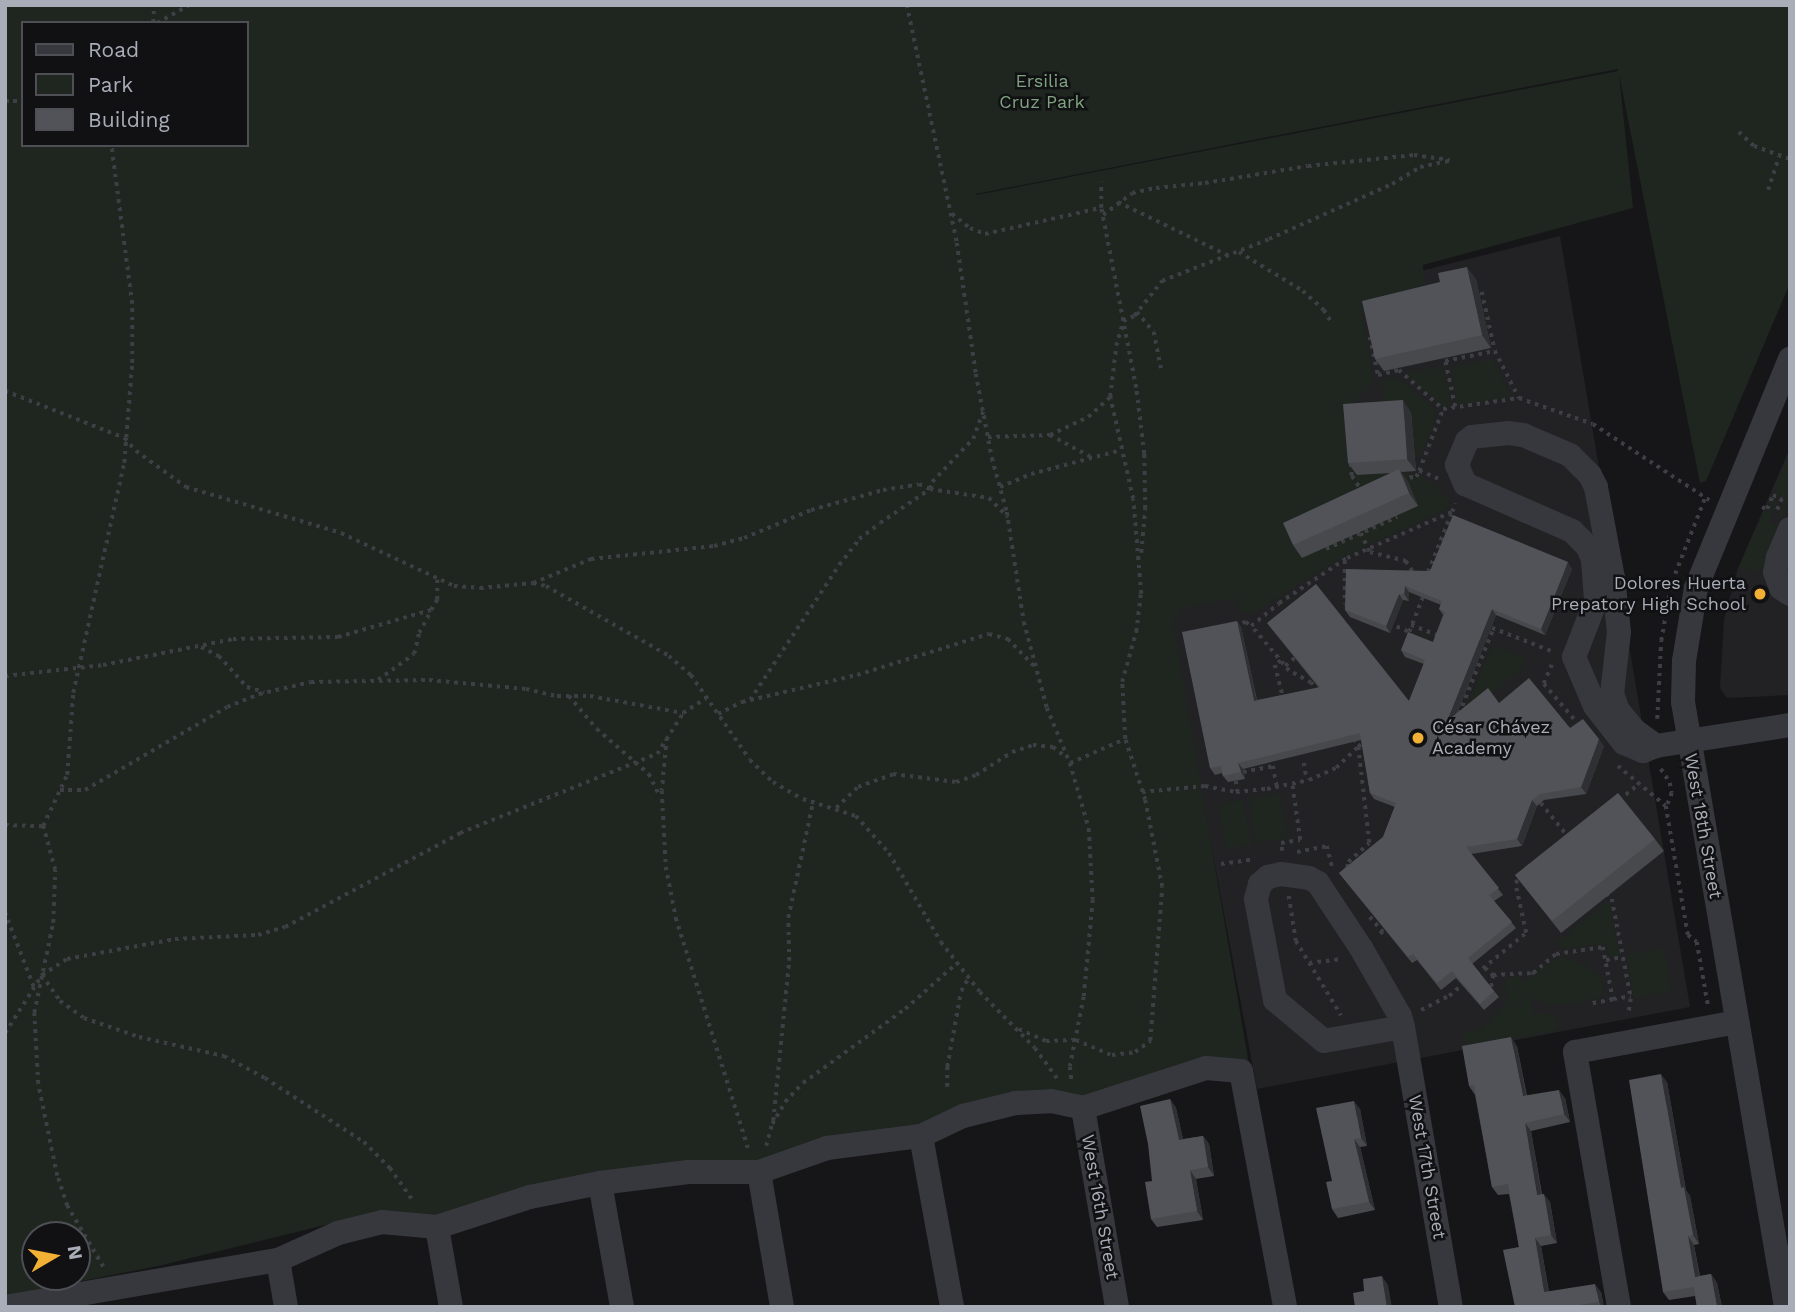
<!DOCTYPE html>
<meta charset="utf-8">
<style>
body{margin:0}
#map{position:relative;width:1795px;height:1312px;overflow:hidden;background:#161618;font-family:"Work Sans",sans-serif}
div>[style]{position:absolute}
.built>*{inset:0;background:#222225}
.green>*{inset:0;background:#1e261f}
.path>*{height:3.5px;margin-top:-1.75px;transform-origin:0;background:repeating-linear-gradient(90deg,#3d3f44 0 3.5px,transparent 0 8.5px)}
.minor>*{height:24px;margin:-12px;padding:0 12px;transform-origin:12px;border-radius:12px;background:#37383d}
.wall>*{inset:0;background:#47494d}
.shaded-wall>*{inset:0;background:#2f3033}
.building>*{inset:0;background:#525359}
.dots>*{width:19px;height:19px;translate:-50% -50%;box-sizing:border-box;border:4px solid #111113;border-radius:50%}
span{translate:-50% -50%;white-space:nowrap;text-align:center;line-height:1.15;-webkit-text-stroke:5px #111113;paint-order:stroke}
.park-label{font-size:18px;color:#7fa381}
.poi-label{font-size:18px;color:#a8adb8}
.right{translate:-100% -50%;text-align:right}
.left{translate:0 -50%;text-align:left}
.street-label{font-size:18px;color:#a8adb8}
.frame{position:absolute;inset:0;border:7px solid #a8adb8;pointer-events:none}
.legend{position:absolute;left:21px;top:21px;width:228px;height:126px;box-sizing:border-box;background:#111113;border:2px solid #4d4f55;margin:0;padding:9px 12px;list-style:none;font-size:21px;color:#a8adb8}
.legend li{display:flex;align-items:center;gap:14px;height:35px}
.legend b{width:35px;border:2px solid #4d4f55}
.north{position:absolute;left:21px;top:1221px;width:70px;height:70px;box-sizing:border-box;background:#111113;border:2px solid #4d4f55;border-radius:50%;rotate:80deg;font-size:19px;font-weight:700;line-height:28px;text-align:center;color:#a8adb8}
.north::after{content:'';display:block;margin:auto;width:24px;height:32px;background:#f2b134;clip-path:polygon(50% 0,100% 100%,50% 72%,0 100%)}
</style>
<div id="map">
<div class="built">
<i style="clip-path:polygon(1560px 236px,1690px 1007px,1257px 1089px,1165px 599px,1329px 294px)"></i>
<i style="clip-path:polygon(1790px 448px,1790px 695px,1727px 698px,1720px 688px,1724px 620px,1738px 568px)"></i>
</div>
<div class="green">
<i style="clip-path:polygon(evenodd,5px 5px,1790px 5px,1790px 283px,1706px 481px,1700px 483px,1619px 74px,1633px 208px,1423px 265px,1425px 284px,1362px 311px,1373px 381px,1348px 410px,1347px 468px,1422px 475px,1449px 500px,1446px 509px,1338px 559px,1260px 609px,1241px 614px,1236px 598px,1180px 609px,1173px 623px,1249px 1064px,768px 1164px,431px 1220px,337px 1222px,158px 1266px,5px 1296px,5px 5px,23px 23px,247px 23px,247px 145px,23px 145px,23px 23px,5px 5px,1618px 69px,1618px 71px,976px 195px,976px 194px,1618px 69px,5px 5px,35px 1235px,77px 1235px,77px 1277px,35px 1277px,35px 1235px)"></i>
<i style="clip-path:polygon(1493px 359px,1511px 398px,1458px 405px,1450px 367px)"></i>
<i style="clip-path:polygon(1442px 366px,1452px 406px,1444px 407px,1405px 374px)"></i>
<i style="clip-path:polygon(1397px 377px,1434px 409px,1436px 420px,1417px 463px,1410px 410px,1387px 412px,1381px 380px)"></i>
<i style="clip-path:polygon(1790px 450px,1790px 499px,1782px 518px,1777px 519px,1786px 497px,1773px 491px)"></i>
<i style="clip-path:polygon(1775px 498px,1779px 500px,1769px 521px,1777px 527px,1763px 567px,1756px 572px,1738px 569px,1764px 511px,1769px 512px)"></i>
<i style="clip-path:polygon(1492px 646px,1525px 657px,1524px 667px,1476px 706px,1469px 701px)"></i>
<i style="clip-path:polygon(1280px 793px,1288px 838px,1256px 843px,1249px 799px)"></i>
<i style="clip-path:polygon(1243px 800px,1251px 845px,1226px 849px,1218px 804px)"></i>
<i style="clip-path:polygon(1609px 900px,1619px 956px,1609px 958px,1606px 943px,1562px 949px,1557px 942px)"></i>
<i style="clip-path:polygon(1664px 948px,1672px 991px,1634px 998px,1626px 955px)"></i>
<i style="clip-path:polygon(1561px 957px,1587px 965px,1602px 979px,1603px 992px,1599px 998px,1570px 1005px,1545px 1003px,1531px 997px,1532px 1010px,1536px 1014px,1551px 1014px,1556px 1018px,1559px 1023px,1554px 1031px,1467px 1047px,1463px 1039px,1465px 1032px,1481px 1029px,1510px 999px,1504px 985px,1508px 977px,1520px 977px,1527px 982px,1534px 972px)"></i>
</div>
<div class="path">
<i style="left:907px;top:5px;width:243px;rotate:78.1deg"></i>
<i style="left:957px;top:243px;width:132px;rotate:81.7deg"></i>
<i style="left:976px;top:374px;width:86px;rotate:79.2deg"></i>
<i style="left:992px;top:458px;width:56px;rotate:74.5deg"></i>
<i style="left:1007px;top:512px;width:111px;rotate:81.2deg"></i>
<i style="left:1024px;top:622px;width:89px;rotate:75deg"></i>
<i style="left:1047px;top:708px;width:60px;rotate:67.3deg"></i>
<i style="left:1070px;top:763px;width:69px;rotate:73.9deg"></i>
<i style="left:1089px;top:829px;width:71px;rotate:86.8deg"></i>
<i style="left:1093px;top:900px;width:97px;rotate:95.3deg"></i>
<i style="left:1084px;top:997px;width:71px;rotate:101.3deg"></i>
<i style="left:1070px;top:1067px;width:17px;rotate:83deg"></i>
<i style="left:153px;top:23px;width:18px;rotate:-87deg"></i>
<i style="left:157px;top:23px;width:38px;rotate:-29deg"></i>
<i style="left:5px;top:101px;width:18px"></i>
<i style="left:1739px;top:132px;width:21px;rotate:43deg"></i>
<i style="left:1754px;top:146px;width:38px;rotate:20deg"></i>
<i style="left:1768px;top:190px;width:35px;rotate:-72deg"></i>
<i style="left:1118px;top:202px;width:123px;rotate:25.9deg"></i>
<i style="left:952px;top:214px;width:23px;rotate:38deg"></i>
<i style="left:970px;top:228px;width:16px;rotate:22deg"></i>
<i style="left:985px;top:234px;width:118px;rotate:-12.7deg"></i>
<i style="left:1103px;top:215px;width:36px;rotate:-37deg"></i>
<i style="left:1132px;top:193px;width:25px;rotate:-12deg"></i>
<i style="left:1156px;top:188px;width:49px;rotate:-5.8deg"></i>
<i style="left:1205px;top:183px;width:104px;rotate:-9.4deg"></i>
<i style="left:1308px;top:166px;width:107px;rotate:-5.9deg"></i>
<i style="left:1414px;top:155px;width:36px;rotate:8deg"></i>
<i style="left:1239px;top:252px;width:75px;rotate:31.4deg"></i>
<i style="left:1303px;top:291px;width:28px;rotate:42deg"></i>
<i style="left:1324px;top:310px;width:12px;rotate:59deg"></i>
<i style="left:1482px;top:292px;width:60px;rotate:77.6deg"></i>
<i style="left:1495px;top:351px;width:53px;rotate:62.9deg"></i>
<i style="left:1137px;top:312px;width:26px;rotate:50deg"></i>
<i style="left:1154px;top:332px;width:37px;rotate:79deg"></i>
<i style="left:1370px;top:337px;width:39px;rotate:78deg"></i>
<i style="left:1378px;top:375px;width:22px;rotate:-13deg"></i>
<i style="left:1399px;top:370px;width:59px;rotate:41.6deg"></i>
<i style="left:5px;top:391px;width:129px;rotate:21.4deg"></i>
<i style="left:125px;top:438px;width:17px;rotate:50deg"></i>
<i style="left:136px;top:451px;width:62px;rotate:35.8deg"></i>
<i style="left:186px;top:487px;width:162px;rotate:16.5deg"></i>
<i style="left:341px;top:533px;width:125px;rotate:25.1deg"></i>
<i style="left:454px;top:586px;width:26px;rotate:4deg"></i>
<i style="left:480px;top:588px;width:53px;rotate:-5.4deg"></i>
<i style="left:533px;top:583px;width:13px;rotate:13deg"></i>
<i style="left:546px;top:586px;width:142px;rotate:29.6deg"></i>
<i style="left:669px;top:656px;width:29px;rotate:41deg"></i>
<i style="left:691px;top:675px;width:103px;rotate:55.2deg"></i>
<i style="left:750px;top:760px;width:32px;rotate:44deg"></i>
<i style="left:773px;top:782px;width:34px;rotate:30deg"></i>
<i style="left:803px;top:799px;width:56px;rotate:17.8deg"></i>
<i style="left:856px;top:816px;width:50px;rotate:48.3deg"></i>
<i style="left:889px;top:853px;width:103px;rotate:59.7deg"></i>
<i style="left:941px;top:942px;width:63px;rotate:52deg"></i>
<i style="left:980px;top:992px;width:78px;rotate:45.5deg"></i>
<i style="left:1035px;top:1048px;width:39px;rotate:54deg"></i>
<i style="left:1455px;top:407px;width:47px;rotate:-102.3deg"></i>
<i style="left:1445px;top:361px;width:51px;rotate:-11.3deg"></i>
<i style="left:1050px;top:435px;width:47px;rotate:28.2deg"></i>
<i style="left:988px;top:437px;width:62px;rotate:-1.8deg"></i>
<i style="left:1050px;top:435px;width:42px;rotate:-25.3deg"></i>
<i style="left:1088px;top:417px;width:30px;rotate:-42deg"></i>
<i style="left:1789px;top:443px;width:1px"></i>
<i style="left:1351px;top:464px;width:12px;rotate:85deg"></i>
<i style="left:1352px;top:476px;width:18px;rotate:56deg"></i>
<i style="left:1401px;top:478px;width:15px;rotate:-4deg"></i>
<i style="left:1416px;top:477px;width:7px;rotate:-63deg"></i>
<i style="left:1438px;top:479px;width:21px;rotate:-157deg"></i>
<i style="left:1419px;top:471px;width:66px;rotate:-68.8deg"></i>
<i style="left:1443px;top:409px;width:77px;rotate:-8.2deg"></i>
<i style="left:1519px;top:398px;width:78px;rotate:19.4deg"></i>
<i style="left:1593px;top:424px;width:139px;rotate:33.2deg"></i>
<i style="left:1000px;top:487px;width:34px;rotate:-23deg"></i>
<i style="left:1031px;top:474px;width:93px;rotate:-14.9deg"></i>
<i style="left:1762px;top:507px;width:5px;rotate:22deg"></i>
<i style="left:1767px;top:509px;width:15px;rotate:-67deg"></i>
<i style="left:1773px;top:495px;width:10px;rotate:24deg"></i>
<i style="left:1782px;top:499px;width:13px;rotate:113deg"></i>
<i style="left:1361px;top:533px;width:21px;rotate:65deg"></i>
<i style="left:1370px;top:552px;width:37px;rotate:14deg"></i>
<i style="left:1406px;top:561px;width:15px;rotate:58deg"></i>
<i style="left:1326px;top:549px;width:78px;rotate:-24.3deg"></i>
<i style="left:1141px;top:553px;width:44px;rotate:-84.8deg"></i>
<i style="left:1145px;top:509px;width:55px;rotate:-91deg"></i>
<i style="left:1144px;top:454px;width:66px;rotate:-96.9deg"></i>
<i style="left:1136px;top:388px;width:68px;rotate:-101deg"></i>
<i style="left:1123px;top:321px;width:12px;rotate:-24deg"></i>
<i style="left:1134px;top:316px;width:45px;rotate:-51.3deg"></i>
<i style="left:1162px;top:281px;width:115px;rotate:-21.4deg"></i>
<i style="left:1269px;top:239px;width:135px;rotate:-24.1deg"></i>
<i style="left:1392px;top:184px;width:33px;rotate:-31deg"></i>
<i style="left:1420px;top:167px;width:33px;rotate:-12deg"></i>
<i style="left:1345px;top:561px;width:43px;rotate:90deg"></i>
<i style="left:1345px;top:604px;width:5px;rotate:22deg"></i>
<i style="left:1428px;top:572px;width:62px;rotate:-68.4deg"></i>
<i style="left:1675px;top:574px;width:82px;rotate:-68.5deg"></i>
<i style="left:533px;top:583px;width:63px;rotate:-22.5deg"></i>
<i style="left:591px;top:559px;width:124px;rotate:-6deg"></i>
<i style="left:714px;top:546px;width:31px;rotate:-15deg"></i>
<i style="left:744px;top:538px;width:73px;rotate:-22.7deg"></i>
<i style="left:811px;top:510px;width:75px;rotate:-15.5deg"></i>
<i style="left:883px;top:490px;width:36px;rotate:-9deg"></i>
<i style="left:919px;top:484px;width:12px;rotate:24deg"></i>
<i style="left:930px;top:489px;width:7px;rotate:-74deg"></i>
<i style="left:932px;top:482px;width:59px;rotate:-46.4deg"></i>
<i style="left:973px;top:439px;width:30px;rotate:-70deg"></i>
<i style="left:1389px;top:623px;width:22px;rotate:24deg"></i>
<i style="left:1409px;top:632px;width:41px;rotate:-68.5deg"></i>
<i style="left:1234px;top:624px;width:12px;rotate:-9deg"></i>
<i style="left:1246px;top:622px;width:6px;rotate:39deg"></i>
<i style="left:1411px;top:625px;width:28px;rotate:21deg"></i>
<i style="left:1492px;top:628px;width:66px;rotate:21.2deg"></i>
<i style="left:201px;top:647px;width:20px;rotate:27deg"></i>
<i style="left:219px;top:656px;width:42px;rotate:47.9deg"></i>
<i style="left:247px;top:687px;width:18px;rotate:16deg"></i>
<i style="left:1281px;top:661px;width:7px;rotate:146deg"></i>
<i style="left:1275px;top:665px;width:33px;rotate:76deg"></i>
<i style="left:1552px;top:665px;width:21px;rotate:113deg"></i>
<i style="left:1544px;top:684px;width:48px;rotate:49.3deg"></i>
<i style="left:1285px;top:666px;width:17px;rotate:-40deg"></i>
<i style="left:5px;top:676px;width:99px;rotate:-6.4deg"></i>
<i style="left:103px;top:665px;width:133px;rotate:-11.3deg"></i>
<i style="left:233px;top:639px;width:105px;rotate:-1.1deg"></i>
<i style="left:338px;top:637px;width:97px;rotate:-16.2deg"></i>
<i style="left:431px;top:610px;width:12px;rotate:-59deg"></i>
<i style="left:437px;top:600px;width:20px;rotate:-90deg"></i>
<i style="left:378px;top:680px;width:44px;rotate:-35.8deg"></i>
<i style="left:414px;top:654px;width:22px;rotate:-77deg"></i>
<i style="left:419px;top:633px;width:24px;rotate:-62deg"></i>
<i style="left:1317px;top:692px;width:11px;rotate:-124deg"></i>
<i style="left:1311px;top:683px;width:25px;rotate:-151deg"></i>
<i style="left:1289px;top:671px;width:59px;rotate:-130.2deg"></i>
<i style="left:1251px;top:626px;width:36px;rotate:-39deg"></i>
<i style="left:1279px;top:603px;width:82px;rotate:-33.5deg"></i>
<i style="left:1347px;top:558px;width:115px;rotate:-23.7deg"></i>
<i style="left:1452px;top:512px;width:9px;rotate:-69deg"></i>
<i style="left:569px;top:696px;width:43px;rotate:49.7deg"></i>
<i style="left:597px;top:729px;width:69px;rotate:40.9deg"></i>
<i style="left:649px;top:774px;width:25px;rotate:64deg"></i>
<i style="left:750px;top:700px;width:162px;rotate:-56.6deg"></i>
<i style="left:839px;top:565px;width:33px;rotate:-52deg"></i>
<i style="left:859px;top:539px;width:26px;rotate:-37deg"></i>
<i style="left:880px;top:523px;width:60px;rotate:-34.2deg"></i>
<i style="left:930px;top:489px;width:60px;rotate:8.7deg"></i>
<i style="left:989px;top:498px;width:27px;rotate:45deg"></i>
<i style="left:718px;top:714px;width:27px;rotate:-27deg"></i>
<i style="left:742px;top:702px;width:118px;rotate:-13.2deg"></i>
<i style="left:857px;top:675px;width:138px;rotate:-17.3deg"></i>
<i style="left:989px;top:634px;width:20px;rotate:15deg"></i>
<i style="left:1008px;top:639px;width:37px;rotate:46deg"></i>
<i style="left:1459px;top:714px;width:92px;rotate:-68.2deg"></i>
<i style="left:1657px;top:719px;width:78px;rotate:-87.1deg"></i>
<i style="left:1661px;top:641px;width:47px;rotate:-80.1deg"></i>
<i style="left:667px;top:738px;width:53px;rotate:95.4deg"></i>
<i style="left:662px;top:791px;width:76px;rotate:87deg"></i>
<i style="left:666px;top:867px;width:52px;rotate:78.9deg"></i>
<i style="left:676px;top:918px;width:241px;rotate:72.6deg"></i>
<i style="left:1354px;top:739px;width:9px;rotate:49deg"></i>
<i style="left:1070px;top:763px;width:60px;rotate:-23.6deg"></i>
<i style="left:1304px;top:763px;width:17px;rotate:80deg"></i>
<i style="left:1618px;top:766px;width:62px;rotate:39.8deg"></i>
<i style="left:1666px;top:806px;width:131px;rotate:80.3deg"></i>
<i style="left:1688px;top:935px;width:11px;rotate:38deg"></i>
<i style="left:1697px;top:942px;width:64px;rotate:80.1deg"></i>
<i style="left:1661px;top:769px;width:17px;rotate:57deg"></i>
<i style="left:1670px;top:783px;width:10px;rotate:79deg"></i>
<i style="left:1672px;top:793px;width:14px;rotate:111deg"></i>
<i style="left:1243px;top:772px;width:31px;rotate:-11deg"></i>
<i style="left:1273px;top:766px;width:20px;rotate:79deg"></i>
<i style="left:1236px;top:781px;width:11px;rotate:80deg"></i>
<i style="left:60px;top:790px;width:25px"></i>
<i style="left:85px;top:790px;width:164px;rotate:-30.3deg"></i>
<i style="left:227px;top:707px;width:35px;rotate:-22deg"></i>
<i style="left:259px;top:694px;width:53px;rotate:-13deg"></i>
<i style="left:311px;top:682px;width:118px;rotate:-1deg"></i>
<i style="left:429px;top:680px;width:97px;rotate:5.3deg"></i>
<i style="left:526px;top:689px;width:32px;rotate:13deg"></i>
<i style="left:557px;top:696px;width:33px"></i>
<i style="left:590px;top:696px;width:95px;rotate:10.4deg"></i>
<i style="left:1142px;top:792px;width:63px;rotate:-5.4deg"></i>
<i style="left:1205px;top:786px;width:32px;rotate:11deg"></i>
<i style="left:1236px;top:792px;width:31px;rotate:-6deg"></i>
<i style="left:1267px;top:789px;width:43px;rotate:-12.1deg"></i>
<i style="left:1309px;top:780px;width:30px;rotate:-24deg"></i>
<i style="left:1336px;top:768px;width:30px;rotate:-44deg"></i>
<i style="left:1619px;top:800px;width:26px;rotate:-39deg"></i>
<i style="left:1541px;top:803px;width:45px;rotate:51.3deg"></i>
<i style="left:836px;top:808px;width:30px;rotate:-44deg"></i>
<i style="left:858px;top:787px;width:37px;rotate:-20deg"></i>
<i style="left:893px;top:774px;width:64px;rotate:7.2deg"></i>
<i style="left:956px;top:782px;width:21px;rotate:-19deg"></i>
<i style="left:976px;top:775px;width:43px;rotate:-32.6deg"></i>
<i style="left:1012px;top:752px;width:22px;rotate:-18deg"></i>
<i style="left:1033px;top:745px;width:20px;rotate:6deg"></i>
<i style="left:1053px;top:747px;width:16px;rotate:38deg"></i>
<i style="left:5px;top:825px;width:38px;rotate:2deg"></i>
<i style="left:1282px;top:851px;width:8px;rotate:-97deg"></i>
<i style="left:1281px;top:843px;width:19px;rotate:-9deg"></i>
<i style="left:1300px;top:840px;width:57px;rotate:-98.1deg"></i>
<i style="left:1297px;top:852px;width:31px;rotate:-11deg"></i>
<i style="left:1327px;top:846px;width:21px;rotate:76deg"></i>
<i style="left:1221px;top:864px;width:34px;rotate:-8deg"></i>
<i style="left:1347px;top:868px;width:6px;rotate:-81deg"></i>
<i style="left:1348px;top:862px;width:28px;rotate:-42deg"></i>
<i style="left:1369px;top:843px;width:97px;rotate:-96.5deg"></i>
<i style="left:1358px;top:747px;width:4px;rotate:-45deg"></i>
<i style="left:1607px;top:893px;width:8px;rotate:50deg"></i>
<i style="left:1612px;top:899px;width:102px;rotate:79.2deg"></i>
<i style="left:1631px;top:999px;width:17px;rotate:100deg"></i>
<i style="left:1289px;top:896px;width:46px;rotate:81.2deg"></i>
<i style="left:1296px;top:941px;width:87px;rotate:58.7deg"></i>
<i style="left:5px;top:912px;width:80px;rotate:68.9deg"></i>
<i style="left:1370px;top:917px;width:20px;rotate:49deg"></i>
<i style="left:1383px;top:932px;width:4px;rotate:146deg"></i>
<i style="left:1606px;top:960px;width:17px;rotate:-10deg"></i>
<i style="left:1309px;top:963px;width:33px;rotate:-7deg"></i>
<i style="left:1485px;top:968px;width:11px;rotate:41deg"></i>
<i style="left:1493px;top:975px;width:40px;rotate:-2.9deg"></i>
<i style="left:1533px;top:973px;width:2px;rotate:117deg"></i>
<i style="left:1533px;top:973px;width:30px;rotate:-40deg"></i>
<i style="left:1556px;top:954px;width:48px;rotate:-8.5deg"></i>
<i style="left:1603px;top:947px;width:54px;rotate:79.3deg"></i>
<i style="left:1613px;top:1000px;width:22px;rotate:170deg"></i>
<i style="left:1476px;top:974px;width:65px;rotate:-39.4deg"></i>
<i style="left:1526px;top:933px;width:51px;rotate:-102.4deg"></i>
<i style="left:1515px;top:883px;width:9px;rotate:-41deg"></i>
<i style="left:42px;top:975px;width:32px;rotate:55deg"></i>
<i style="left:60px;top:1001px;width:29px;rotate:35deg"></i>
<i style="left:84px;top:1018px;width:58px;rotate:19.1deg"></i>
<i style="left:139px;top:1037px;width:87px;rotate:12.6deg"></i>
<i style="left:224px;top:1056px;width:47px;rotate:28.2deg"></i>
<i style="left:265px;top:1078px;width:118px;rotate:32.9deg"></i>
<i style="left:364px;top:1142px;width:37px;rotate:45deg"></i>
<i style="left:390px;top:1168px;width:42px;rotate:54.8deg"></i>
<i style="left:1491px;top:987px;width:12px;rotate:-81deg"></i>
<i style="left:1613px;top:999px;width:18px;rotate:-9deg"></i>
<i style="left:1421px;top:1010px;width:31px;rotate:-27deg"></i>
<i style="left:1449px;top:996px;width:20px;rotate:-41deg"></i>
<i style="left:1019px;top:1029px;width:30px;rotate:24deg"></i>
<i style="left:1046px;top:1041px;width:30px;rotate:-2deg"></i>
<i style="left:1076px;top:1040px;width:39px;rotate:23deg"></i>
<i style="left:1112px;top:1055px;width:23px;rotate:-7deg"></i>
<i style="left:1135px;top:1052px;width:19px;rotate:-36deg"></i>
<i style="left:1150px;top:1041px;width:154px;rotate:-85.5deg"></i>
<i style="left:1162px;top:887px;width:89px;rotate:-101.1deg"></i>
<i style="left:1145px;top:800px;width:64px;rotate:-108.2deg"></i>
<i style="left:1125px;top:739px;width:57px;rotate:-93deg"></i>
<i style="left:1122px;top:682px;width:52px;rotate:-74.4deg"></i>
<i style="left:1136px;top:632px;width:38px;rotate:-83deg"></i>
<i style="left:1141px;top:594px;width:95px;rotate:-94.8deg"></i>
<i style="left:1133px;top:499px;width:105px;rotate:-102.7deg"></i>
<i style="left:1110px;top:397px;width:51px;rotate:-83.3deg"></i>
<i style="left:1116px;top:346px;width:26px;rotate:-74deg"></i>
<i style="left:1123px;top:321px;width:115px;rotate:-101deg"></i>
<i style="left:1101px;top:208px;width:26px;rotate:-90deg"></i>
<i style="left:5px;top:1033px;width:69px;rotate:-57.5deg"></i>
<i style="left:42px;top:975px;width:30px;rotate:-33deg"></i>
<i style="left:67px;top:959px;width:110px;rotate:-10.5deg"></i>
<i style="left:175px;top:939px;width:83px;rotate:-2.8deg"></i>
<i style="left:258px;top:935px;width:28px;rotate:-17deg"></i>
<i style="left:285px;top:927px;width:199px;rotate:-28.2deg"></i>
<i style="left:460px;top:833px;width:212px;rotate:-21.9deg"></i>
<i style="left:657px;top:754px;width:49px;rotate:-57.6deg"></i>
<i style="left:683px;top:713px;width:27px;rotate:-33deg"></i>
<i style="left:947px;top:1087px;width:20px;rotate:-90deg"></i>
<i style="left:947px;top:1067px;width:77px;rotate:-79.6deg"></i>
<i style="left:961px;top:991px;width:16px;rotate:-60deg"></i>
<i style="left:773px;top:1121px;width:161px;rotate:-84.3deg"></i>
<i style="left:789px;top:961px;width:43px;rotate:-91.3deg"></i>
<i style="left:788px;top:918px;width:120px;rotate:-77.9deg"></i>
<i style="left:766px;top:1146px;width:23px;rotate:-75deg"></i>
<i style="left:772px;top:1124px;width:26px;rotate:-59deg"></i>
<i style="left:785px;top:1102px;width:26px;rotate:-47deg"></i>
<i style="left:803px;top:1083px;width:126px;rotate:-36deg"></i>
<i style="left:905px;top:1009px;width:69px;rotate:-41.5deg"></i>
<i style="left:103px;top:1267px;width:71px;rotate:-120.5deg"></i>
<i style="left:67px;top:1206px;width:32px;rotate:-108deg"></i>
<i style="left:57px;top:1176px;width:94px;rotate:-101.7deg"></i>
<i style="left:38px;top:1084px;width:71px;rotate:-93.2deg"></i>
<i style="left:34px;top:1013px;width:92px;rotate:-78.1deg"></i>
<i style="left:53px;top:923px;width:53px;rotate:-87.8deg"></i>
<i style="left:55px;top:870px;width:46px;rotate:-105.3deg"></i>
<i style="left:43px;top:826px;width:56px;rotate:-64.8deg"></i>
<i style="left:67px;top:775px;width:82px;rotate:-85.8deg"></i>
<i style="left:73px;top:693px;width:236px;rotate:-77.5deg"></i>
<i style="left:124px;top:463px;width:100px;rotate:-85.4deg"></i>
<i style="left:132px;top:363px;width:59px;rotate:-90deg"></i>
<i style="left:132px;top:304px;width:160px;rotate:-97.5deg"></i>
</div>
<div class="minor">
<i style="left:1790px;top:529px;width:30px;rotate:113deg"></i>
<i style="left:1778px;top:557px;width:15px;rotate:101deg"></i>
<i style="left:1775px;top:572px;width:17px;rotate:69deg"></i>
<i style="left:1781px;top:588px;width:11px;rotate:34deg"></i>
<i style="left:1656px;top:746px;width:26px;rotate:-144deg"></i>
<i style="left:1635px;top:731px;width:26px;rotate:-130deg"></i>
<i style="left:1618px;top:711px;width:18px;rotate:-109deg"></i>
<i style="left:1612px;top:694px;width:62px;rotate:-83.6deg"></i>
<i style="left:1619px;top:632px;width:54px;rotate:-96.3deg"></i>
<i style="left:1613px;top:578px;width:93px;rotate:-100.6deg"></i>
<i style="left:1596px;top:487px;width:13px;rotate:-117deg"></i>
<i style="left:1590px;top:475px;width:28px;rotate:-135deg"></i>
<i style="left:1570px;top:455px;width:51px;rotate:-156.9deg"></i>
<i style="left:1523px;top:435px;width:14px;rotate:-172deg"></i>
<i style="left:1509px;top:433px;width:37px;rotate:174deg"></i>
<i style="left:1472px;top:437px;width:6px;rotate:141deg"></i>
<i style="left:1467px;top:441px;width:26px;rotate:113deg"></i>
<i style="left:1457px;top:465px;width:21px;rotate:67deg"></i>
<i style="left:1465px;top:484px;width:117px;rotate:23.7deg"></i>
<i style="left:1572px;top:531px;width:23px;rotate:45deg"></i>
<i style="left:1588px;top:547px;width:14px;rotate:69deg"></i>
<i style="left:1593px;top:560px;width:40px;rotate:85.7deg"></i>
<i style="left:1596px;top:600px;width:61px;rotate:111.1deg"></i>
<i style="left:1574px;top:657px;width:53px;rotate:66.8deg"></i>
<i style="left:1595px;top:706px;width:47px;rotate:51.9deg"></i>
<i style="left:1624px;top:743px;width:21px;rotate:23deg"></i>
<i style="left:1643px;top:751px;width:14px;rotate:-21deg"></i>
<i style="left:1656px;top:746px;width:136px;rotate:-8.9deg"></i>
<i style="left:1403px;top:1027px;width:80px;rotate:170deg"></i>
<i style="left:1324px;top:1041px;width:64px;rotate:-140.1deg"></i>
<i style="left:1275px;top:1000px;width:103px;rotate:-100.7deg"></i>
<i style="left:1256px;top:899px;width:16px;rotate:-75deg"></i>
<i style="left:1260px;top:884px;width:11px;rotate:-41deg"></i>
<i style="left:1268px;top:877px;width:13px;rotate:-13deg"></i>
<i style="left:1281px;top:874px;width:28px;rotate:8deg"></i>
<i style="left:1309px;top:878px;width:10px;rotate:29deg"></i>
<i style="left:1318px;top:883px;width:78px;rotate:56.5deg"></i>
<i style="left:1361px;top:948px;width:78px;rotate:60.2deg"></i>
<i style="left:1400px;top:1016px;width:11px;rotate:75deg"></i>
<i style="left:1403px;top:1027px;width:284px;rotate:80.3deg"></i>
<i style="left:1083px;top:1108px;width:202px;rotate:80.3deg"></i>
<i style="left:921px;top:1136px;width:174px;rotate:79.7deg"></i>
<i style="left:759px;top:1172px;width:137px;rotate:80.3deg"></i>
<i style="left:600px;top:1183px;width:126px;rotate:79.9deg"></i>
<i style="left:437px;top:1227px;width:81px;rotate:80.1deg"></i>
<i style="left:278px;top:1260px;width:48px;rotate:80.3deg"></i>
<i style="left:5px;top:1307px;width:277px;rotate:-9.8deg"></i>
<i style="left:278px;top:1260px;width:66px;rotate:-24.2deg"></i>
<i style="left:338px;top:1233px;width:45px;rotate:-14deg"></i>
<i style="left:382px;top:1222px;width:55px;rotate:5.2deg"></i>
<i style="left:437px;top:1227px;width:98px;rotate:-17.9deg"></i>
<i style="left:530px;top:1197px;width:71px;rotate:-11.3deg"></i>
<i style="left:600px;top:1183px;width:89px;rotate:-7.1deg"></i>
<i style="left:688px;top:1172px;width:71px"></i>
<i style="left:759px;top:1172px;width:72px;rotate:-19.4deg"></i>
<i style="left:827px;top:1148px;width:95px;rotate:-7.3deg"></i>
<i style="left:921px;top:1136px;width:47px;rotate:-25.5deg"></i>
<i style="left:963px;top:1116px;width:55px;rotate:-13.8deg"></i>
<i style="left:1016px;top:1103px;width:35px;rotate:-3deg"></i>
<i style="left:1051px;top:1101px;width:33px;rotate:12deg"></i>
<i style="left:1083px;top:1108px;width:129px;rotate:-18deg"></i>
<i style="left:1206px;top:1068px;width:35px;rotate:5deg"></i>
<i style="left:1241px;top:1071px;width:240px;rotate:79.4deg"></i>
<i style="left:1619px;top:1307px;width:259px;rotate:-99.8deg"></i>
<i style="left:1575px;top:1052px;width:165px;rotate:-10.5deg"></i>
<i style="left:1786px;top:1307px;width:614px;rotate:-99.66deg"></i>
<i style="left:1683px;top:702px;width:41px;rotate:-88.6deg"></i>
<i style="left:1684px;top:661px;width:74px;rotate:-80.7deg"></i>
<i style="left:1696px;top:588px;width:248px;rotate:-67.7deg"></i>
</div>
<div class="wall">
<i style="clip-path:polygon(1476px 279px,1491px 348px,1384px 371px,1375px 359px)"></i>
<i style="clip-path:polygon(1411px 412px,1416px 471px,1401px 472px,1408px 482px,1418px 506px,1302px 558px,1293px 545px,1391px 473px,1357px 475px,1348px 463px)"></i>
<i style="clip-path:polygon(1572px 569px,1545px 635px,1496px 615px,1457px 713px,1499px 703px,1570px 728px,1604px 746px,1586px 794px,1544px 800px,1537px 806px,1522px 846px,1471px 854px,1503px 895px,1494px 901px,1516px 928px,1472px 964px,1499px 997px,1484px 1010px,1456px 978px,1441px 990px,1417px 960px,1412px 963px,1339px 873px,1383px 837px,1395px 807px,1374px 799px,1370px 793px,1361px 740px,1243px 769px,1245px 779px,1228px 782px,1223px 776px,1222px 773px,1215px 775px,1210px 768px,1237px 621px,1241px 627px,1257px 700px,1319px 688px,1267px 623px,1409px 701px,1424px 664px,1405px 657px,1401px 650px,1433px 642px,1443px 615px,1439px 609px,1441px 605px,1409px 592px,1409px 601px,1403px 600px,1390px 633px,1350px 617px,1345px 610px,1430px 571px)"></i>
<i style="clip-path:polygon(1655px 839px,1664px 851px,1561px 933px,1515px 875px)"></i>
<i style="clip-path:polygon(1517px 1046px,1527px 1096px,1565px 1098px,1570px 1122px,1531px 1131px,1542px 1194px,1550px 1202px,1557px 1243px,1541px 1246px,1549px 1292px,1601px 1292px,1604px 1307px,1515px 1307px,1519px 1247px,1509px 1194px,1498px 1195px,1492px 1187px,1475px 1095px,1469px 1086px)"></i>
<i style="clip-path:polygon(1667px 1082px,1686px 1190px,1690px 1196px,1699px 1244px,1694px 1245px,1700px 1276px,1711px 1274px,1717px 1283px,1722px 1307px,1697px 1307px,1695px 1296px,1669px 1300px,1663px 1292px)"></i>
<i style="clip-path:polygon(1170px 1099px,1176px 1108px,1183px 1139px,1203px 1136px,1209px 1144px,1214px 1176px,1196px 1179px,1203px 1220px,1157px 1227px,1151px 1219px)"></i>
<i style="clip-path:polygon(1360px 1109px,1367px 1146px,1360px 1147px,1375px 1210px,1338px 1218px,1332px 1209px,1332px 1181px)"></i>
</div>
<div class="shaded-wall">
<i style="clip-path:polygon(1467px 267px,1476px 279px,1491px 348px,1482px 335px)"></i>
<i style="clip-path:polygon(1403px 400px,1411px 412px,1416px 471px,1407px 459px)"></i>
<i style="clip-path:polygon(1399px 469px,1408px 482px,1418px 506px,1409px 493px)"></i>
<i style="clip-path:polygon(1568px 562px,1572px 569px,1545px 635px,1541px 629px)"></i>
<i style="clip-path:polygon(1405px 586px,1409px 592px,1409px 601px,1404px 594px)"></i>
<i style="clip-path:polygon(1399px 594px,1403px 600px,1390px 633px,1386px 626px)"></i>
<i style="clip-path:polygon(1492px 609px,1496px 615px,1451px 727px,1447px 721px)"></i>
<i style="clip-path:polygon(1237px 621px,1241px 627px,1258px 707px,1254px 701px)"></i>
<i style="clip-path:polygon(1599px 739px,1604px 746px,1586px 794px,1581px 787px)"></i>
<i style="clip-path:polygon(1238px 763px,1243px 769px,1245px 779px,1241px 772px)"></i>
<i style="clip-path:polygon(1532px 800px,1537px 806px,1522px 846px,1517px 839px)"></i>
<i style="clip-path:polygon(1511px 1037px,1517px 1046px,1528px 1105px,1523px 1096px)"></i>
<i style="clip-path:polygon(1661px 1074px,1667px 1082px,1686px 1190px,1690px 1196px,1699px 1244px,1693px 1235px,1681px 1188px)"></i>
<i style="clip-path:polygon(1559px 1090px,1565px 1098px,1570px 1122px,1564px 1114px)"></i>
<i style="clip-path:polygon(1170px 1099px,1176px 1108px,1185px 1148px,1179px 1140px)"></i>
<i style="clip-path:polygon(1354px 1101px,1360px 1109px,1367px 1146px,1361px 1138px)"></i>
<i style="clip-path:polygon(1525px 1123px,1531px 1131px,1543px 1204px,1537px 1195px)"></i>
<i style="clip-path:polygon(1203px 1136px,1209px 1144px,1214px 1176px,1208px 1167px)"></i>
<i style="clip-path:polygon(1354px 1139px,1360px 1147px,1375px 1210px,1369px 1202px)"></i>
<i style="clip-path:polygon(1190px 1170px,1196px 1179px,1203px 1220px,1197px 1211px)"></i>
<i style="clip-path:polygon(1544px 1194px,1550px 1202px,1557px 1243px,1551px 1235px)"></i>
<i style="clip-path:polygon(1688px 1236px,1694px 1245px,1701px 1286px,1695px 1277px)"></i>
<i style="clip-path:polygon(1535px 1238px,1541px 1246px,1550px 1301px,1544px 1292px)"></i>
<i style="clip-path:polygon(1711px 1274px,1717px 1283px,1722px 1307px,1717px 1307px)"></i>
<i style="clip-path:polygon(1382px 1276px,1388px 1285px,1392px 1307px,1387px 1307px)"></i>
<i style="clip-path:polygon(1595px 1284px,1601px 1292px,1604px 1307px,1602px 1307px,1599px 1302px)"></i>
</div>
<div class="building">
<i style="clip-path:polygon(1467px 267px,1482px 335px,1375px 359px,1362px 301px,1440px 282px,1438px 273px)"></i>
<i style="clip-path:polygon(1403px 400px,1407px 459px,1348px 463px,1343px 404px)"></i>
<i style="clip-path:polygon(1399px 469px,1409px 493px,1293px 545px,1283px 523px)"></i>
<i style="clip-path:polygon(1453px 515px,1568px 562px,1541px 629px,1492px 609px,1447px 721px,1488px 688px,1499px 703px,1529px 678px,1570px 728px,1583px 719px,1599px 739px,1581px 787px,1540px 794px,1532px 800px,1517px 839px,1466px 847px,1499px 888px,1489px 895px,1512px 922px,1468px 958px,1494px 991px,1480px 1004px,1452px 971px,1437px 983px,1413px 954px,1408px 957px,1339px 873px,1383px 837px,1396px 803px,1370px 793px,1360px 733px,1238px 763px,1241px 772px,1223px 776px,1221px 766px,1210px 768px,1182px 632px,1237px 621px,1254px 701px,1320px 687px,1267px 623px,1316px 584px,1409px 701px,1425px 660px,1401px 650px,1408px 632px,1433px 642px,1445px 612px,1439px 609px,1442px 601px,1405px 586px,1404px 594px,1399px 594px,1386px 626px,1345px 610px,1346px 569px,1430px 571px)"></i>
<i style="clip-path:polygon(1618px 793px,1655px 839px,1552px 921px,1515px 875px)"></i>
<i style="clip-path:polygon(1511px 1037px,1523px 1096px,1559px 1090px,1564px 1114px,1525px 1123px,1537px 1195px,1544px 1194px,1551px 1235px,1535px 1238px,1544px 1292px,1595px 1284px,1599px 1302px,1566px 1307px,1515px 1307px,1503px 1250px,1519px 1247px,1508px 1184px,1492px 1187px,1474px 1085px,1469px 1086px,1462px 1046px)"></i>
<i style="clip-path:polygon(1661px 1074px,1681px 1188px,1684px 1187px,1693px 1235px,1688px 1236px,1695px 1277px,1711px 1274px,1717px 1307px,1697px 1307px,1694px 1287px,1663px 1292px,1629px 1080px)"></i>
<i style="clip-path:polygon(1170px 1099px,1179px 1140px,1203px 1136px,1208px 1167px,1190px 1170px,1197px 1211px,1151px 1219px,1145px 1182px,1152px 1181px,1148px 1144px,1140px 1106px)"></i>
<i style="clip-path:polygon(1354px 1101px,1361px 1138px,1354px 1139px,1369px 1202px,1332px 1209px,1326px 1182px,1332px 1181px,1316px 1108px)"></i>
<i style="clip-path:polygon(1382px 1276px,1387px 1307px,1355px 1307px,1353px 1293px,1364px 1291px,1363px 1279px)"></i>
</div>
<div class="dots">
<i style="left:1760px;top:594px;background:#f2b134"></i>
<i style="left:1418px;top:738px;background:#f2b134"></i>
</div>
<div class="park-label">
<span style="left:1042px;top:92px">Ersilia<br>Cruz Park</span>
</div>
<div class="poi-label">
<span class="right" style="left:1746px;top:594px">Dolores Huerta<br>Prepatory High School</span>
<span class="left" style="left:1432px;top:738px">César Chávez<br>Academy</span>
</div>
<div class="street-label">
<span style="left:1703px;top:826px;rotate:80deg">West 18th Street</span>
<span style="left:1427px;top:1167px;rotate:80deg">West 17th Street</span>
<span style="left:1100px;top:1207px;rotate:80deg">West 16th Street</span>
</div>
<div class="frame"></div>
<ul class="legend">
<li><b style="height:9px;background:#37383d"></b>Road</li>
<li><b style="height:19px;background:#1e261f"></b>Park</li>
<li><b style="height:19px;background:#525359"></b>Building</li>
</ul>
<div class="north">N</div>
</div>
